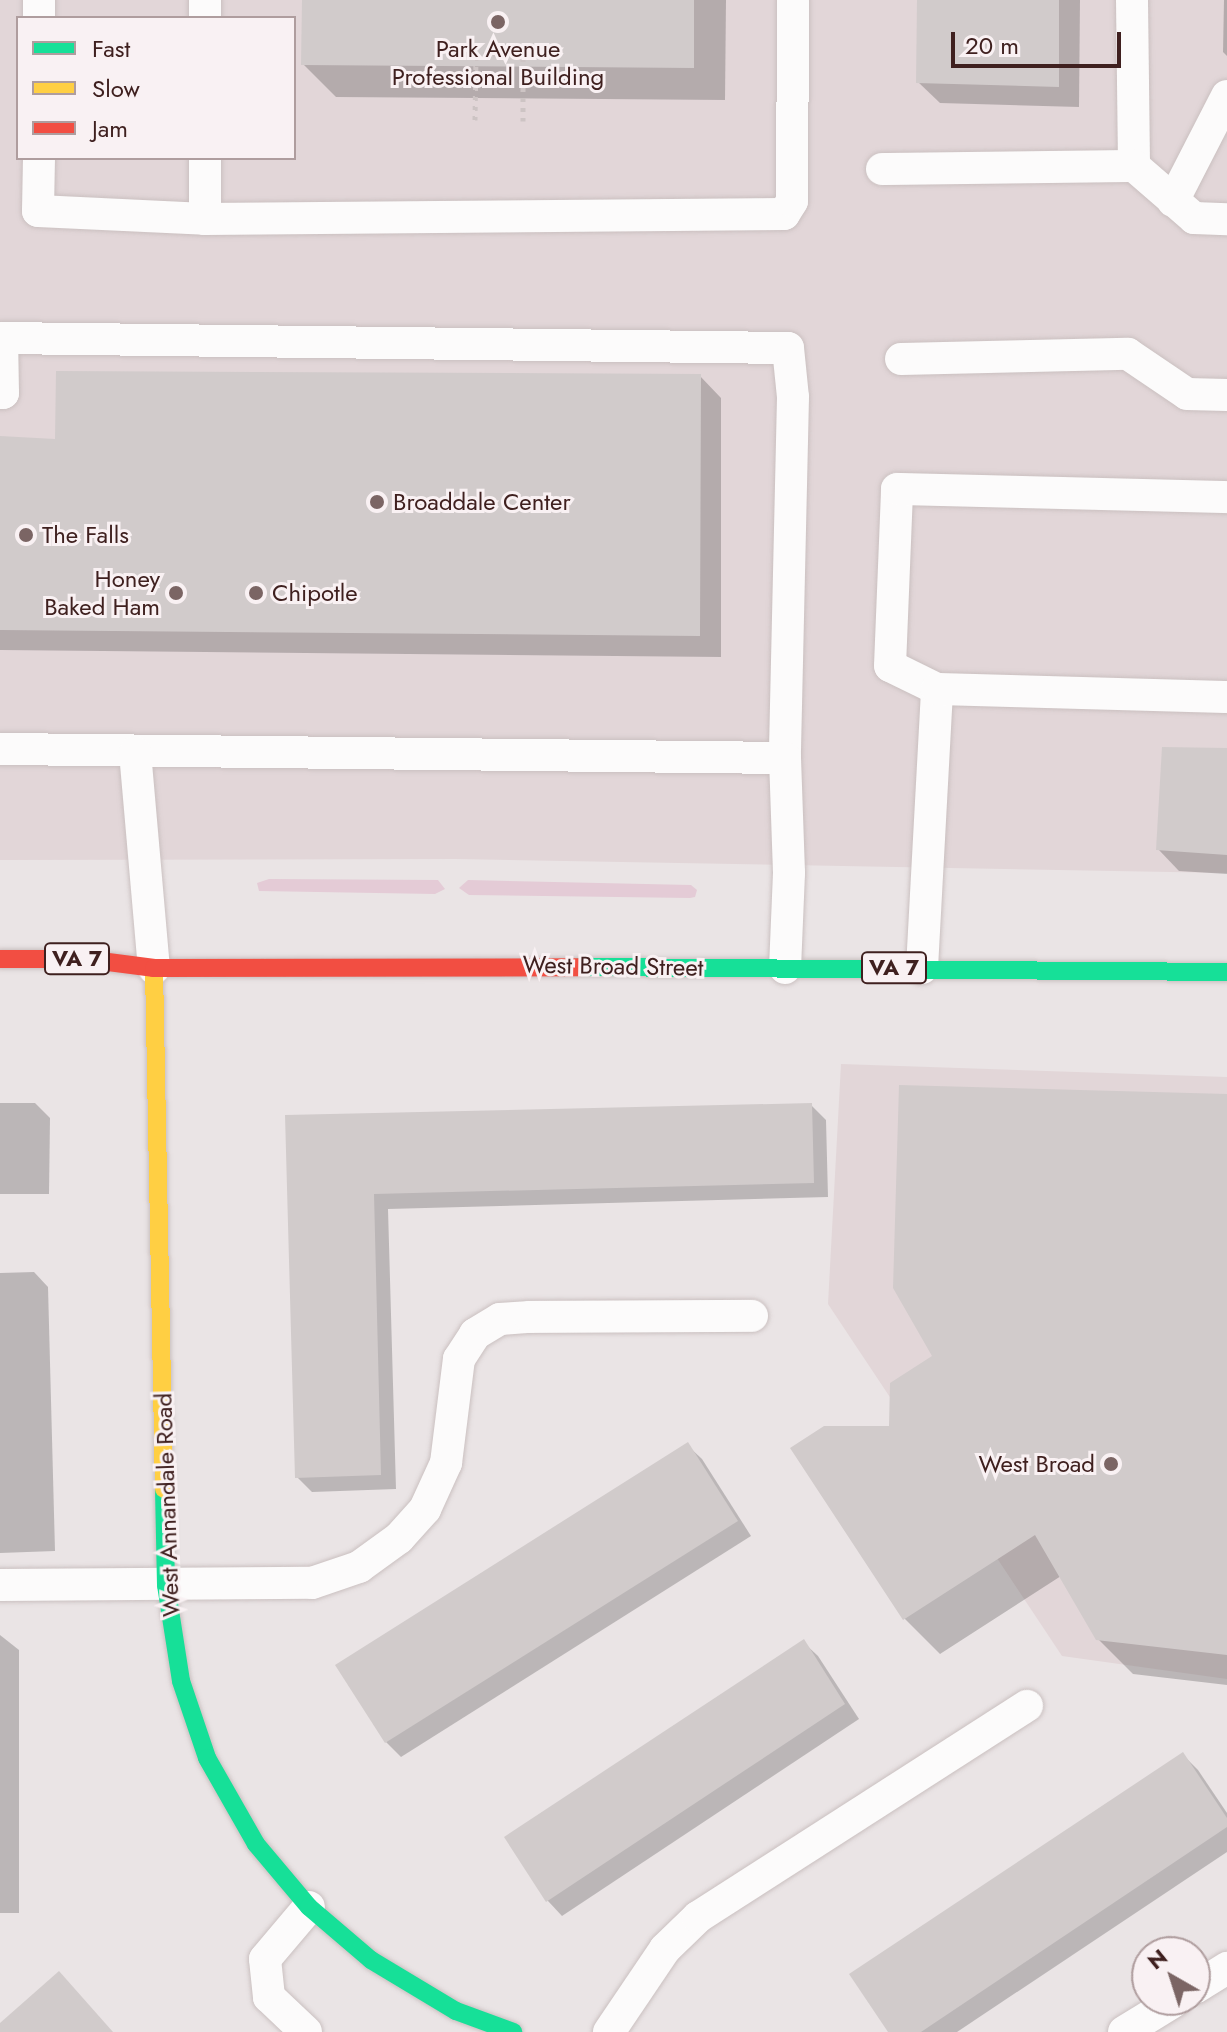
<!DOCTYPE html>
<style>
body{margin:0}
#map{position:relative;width:1227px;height:2032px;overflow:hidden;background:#eae4e5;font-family:Jost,sans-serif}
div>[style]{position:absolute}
.built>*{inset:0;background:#e2d6d8}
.green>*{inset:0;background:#e4cbd6}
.shadow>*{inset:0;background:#0003}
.building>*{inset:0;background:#d1cbcb}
.path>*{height:5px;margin-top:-2.5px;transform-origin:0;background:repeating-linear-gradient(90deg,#cdc4c4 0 4px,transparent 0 10px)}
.roads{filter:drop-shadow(0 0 2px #cac0c0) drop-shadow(0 0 2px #cac0c0)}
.lane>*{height:32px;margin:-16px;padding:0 16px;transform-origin:16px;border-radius:16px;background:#fcfbfb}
.fast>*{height:18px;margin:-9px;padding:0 9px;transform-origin:9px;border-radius:9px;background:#16e098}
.slow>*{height:18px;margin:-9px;padding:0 9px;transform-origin:9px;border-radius:9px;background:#ffcf43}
.jam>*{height:18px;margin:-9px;padding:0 9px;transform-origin:9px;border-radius:9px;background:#f24e42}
.dots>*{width:22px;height:22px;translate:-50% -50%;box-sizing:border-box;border:4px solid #f9f1f3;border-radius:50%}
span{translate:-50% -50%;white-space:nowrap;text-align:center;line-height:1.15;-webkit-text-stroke:6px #f9f1f3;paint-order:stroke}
.shield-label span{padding:2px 6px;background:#f9f1f3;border:2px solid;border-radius:6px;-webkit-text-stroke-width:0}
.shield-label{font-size:22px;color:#3f201f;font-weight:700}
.poi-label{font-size:24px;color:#3f201f}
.left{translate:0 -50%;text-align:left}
.right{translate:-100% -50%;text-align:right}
.street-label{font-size:24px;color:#3f201f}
.legend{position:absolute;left:16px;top:16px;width:280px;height:144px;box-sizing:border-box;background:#f9f1f3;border:2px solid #af9d9e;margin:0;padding:10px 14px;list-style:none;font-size:24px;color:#3f201f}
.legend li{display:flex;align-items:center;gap:16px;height:40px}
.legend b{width:40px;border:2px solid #af9d9e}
.north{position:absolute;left:1131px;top:1936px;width:80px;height:80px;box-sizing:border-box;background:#f9f1f3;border:2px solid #af9d9e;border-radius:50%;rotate:321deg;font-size:22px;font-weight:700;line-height:32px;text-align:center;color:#3f201f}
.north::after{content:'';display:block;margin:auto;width:28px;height:36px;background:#7b6564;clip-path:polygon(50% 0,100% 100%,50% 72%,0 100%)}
.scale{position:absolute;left:951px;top:32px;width:170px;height:36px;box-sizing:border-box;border:4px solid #3f201f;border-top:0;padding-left:10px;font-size:24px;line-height:28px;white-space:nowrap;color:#3f201f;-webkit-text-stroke:6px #f9f1f3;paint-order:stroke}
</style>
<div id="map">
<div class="built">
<i style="clip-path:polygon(evenodd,0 0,1227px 0,1227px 873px,456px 859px,0 860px,0 0,18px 18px,294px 18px,294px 158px,18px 158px,18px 18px)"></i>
<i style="clip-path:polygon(841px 1064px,1227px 1077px,1227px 1679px,1062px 1656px,828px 1304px)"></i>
</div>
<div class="green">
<i style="clip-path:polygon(269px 879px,438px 880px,445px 889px,435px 894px,259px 891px,257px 883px)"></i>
<i style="clip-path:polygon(468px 880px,691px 885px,697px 890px,695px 897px,690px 898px,469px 895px,459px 888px)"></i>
</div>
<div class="shadow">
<i style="clip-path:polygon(304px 0,726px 0,725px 100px,336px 97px,303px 64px)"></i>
<i style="clip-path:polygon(919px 0,1080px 0,1079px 107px,940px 103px,918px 82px)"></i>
<i style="clip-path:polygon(1224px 0,1227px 0,1227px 56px,1223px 52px)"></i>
<i style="clip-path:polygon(700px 376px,721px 398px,721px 657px,0 650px,0 438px,57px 441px)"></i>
<i style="clip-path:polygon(1227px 750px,1227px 874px,1179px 871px,1158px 849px)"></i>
<i style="clip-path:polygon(1227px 1096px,1227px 1685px,1133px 1674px,1097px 1638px,1061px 1576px,940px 1654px,905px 1619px,793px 1449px,891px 1428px,935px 1356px)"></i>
<i style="clip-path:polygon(0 1103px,35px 1103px,50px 1118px,49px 1194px,0 1194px)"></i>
<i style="clip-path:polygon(811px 1105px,826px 1120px,828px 1197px,388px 1209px,396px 1489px,312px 1492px,297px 1477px,287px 1117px)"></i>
<i style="clip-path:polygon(34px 1272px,48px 1287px,55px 1551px,0 1553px,0 1273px)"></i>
<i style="clip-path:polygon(687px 1445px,702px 1459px,751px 1536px,401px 1757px,386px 1742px)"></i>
<i style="clip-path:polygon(0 1635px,19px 1650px,19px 1913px,0 1913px)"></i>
<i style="clip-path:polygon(803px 1642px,818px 1656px,859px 1719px,562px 1916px,548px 1901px,506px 1837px)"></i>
<i style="clip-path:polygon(1183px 1755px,1198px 1770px,1227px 1813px,1227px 1852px,957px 2032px,890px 2032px)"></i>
</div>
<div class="building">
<i style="clip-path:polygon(302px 0,694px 0,694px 68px,301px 65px)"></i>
<i style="clip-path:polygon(917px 0,1059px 0,1059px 87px,916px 83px)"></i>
<i style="clip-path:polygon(56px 371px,701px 374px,700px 636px,0 630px,0 436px,55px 439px)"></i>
<i style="clip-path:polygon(1162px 747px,1227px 748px,1227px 855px,1156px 850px)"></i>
<i style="clip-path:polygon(899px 1085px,1227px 1094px,1227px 1655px,1096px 1640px,1035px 1535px,903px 1620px,790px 1448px,824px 1426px,889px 1426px,890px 1383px,932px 1356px,893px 1288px)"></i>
<i style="clip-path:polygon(812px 1103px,814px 1183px,374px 1194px,381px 1475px,295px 1478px,285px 1115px)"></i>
<i style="clip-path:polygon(688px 1442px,738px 1521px,385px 1743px,335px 1665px)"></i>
<i style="clip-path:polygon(804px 1639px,845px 1704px,546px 1902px,504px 1837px)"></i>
<i style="clip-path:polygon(1183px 1752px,1227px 1818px,1227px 1827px,921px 2032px,888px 2032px,849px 1974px)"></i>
<i style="clip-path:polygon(59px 1971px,113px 2032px,0 2032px,0 2023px)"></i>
</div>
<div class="path">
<i style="left:463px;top:54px;width:69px;rotate:0.8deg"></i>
<i style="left:475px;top:120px;width:66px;rotate:-89.1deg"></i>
<i style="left:523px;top:121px;width:66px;rotate:-90deg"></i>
</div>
<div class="roads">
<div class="lane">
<i style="left:205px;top:0;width:18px;rotate:90deg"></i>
<i style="left:1132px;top:0;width:166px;rotate:89.3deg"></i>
<i style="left:39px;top:18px;width:18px;rotate:-90deg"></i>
<i style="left:39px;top:158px;width:53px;rotate:91.1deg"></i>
<i style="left:38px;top:211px;width:167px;rotate:2.7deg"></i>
<i style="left:205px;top:219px;width:579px;rotate:-0.49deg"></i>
<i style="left:784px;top:214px;width:15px;rotate:-58deg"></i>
<i style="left:792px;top:201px;width:201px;rotate:-89.7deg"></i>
<i style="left:205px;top:158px;width:61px;rotate:90deg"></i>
<i style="left:882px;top:169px;width:252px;rotate:-0.7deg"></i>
<i style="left:1134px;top:166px;width:79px;rotate:40.9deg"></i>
<i style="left:1194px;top:218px;width:33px;rotate:2deg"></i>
<i style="left:1173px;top:201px;width:118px;rotate:-62.8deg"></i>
<i style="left:901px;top:359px;width:227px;rotate:-1.3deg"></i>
<i style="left:1128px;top:354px;width:71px;rotate:34.1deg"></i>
<i style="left:1187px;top:394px;width:40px;rotate:1.4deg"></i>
<i style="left:0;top:393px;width:3px"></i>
<i style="left:3px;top:393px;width:55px;rotate:-91deg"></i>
<i style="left:2px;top:338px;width:786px;rotate:0.73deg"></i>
<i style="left:788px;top:348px;width:49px;rotate:84.2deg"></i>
<i style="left:793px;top:397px;width:361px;rotate:91.3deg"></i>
<i style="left:785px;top:758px;width:785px;rotate:-179.34deg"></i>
<i style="left:937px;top:689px;width:52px;rotate:-153.9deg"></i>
<i style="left:890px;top:666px;width:177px;rotate:-87.7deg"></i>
<i style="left:897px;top:489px;width:330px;rotate:1.4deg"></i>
<i style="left:135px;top:752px;width:217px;rotate:85deg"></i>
<i style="left:785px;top:758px;width:115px;rotate:88deg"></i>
<i style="left:789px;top:873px;width:95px;rotate:92.4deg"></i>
<i style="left:922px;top:968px;width:279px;rotate:-86.9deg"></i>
<i style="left:937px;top:689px;width:290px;rotate:1.6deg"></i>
<i style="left:0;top:1585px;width:312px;rotate:-0.4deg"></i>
<i style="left:312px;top:1583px;width:50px;rotate:-18.8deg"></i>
<i style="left:359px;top:1567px;width:49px;rotate:-35.9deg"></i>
<i style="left:399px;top:1538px;width:39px;rotate:-48deg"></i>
<i style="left:425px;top:1509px;width:51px;rotate:-65.5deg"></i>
<i style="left:446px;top:1463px;width:105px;rotate:-82.9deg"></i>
<i style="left:459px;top:1359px;width:30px;rotate:-57deg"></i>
<i style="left:475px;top:1334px;width:29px;rotate:-31deg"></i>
<i style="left:500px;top:1319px;width:30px;rotate:-4deg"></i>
<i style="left:530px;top:1317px;width:222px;rotate:-0.3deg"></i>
<i style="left:1195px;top:1988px;width:38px;rotate:-32deg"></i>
<i style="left:306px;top:2032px;width:51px;rotate:-136.6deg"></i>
<i style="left:269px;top:1997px;width:38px;rotate:-96deg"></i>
<i style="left:265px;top:1959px;width:68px;rotate:-49.8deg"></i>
<i style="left:609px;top:2032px;width:100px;rotate:-56deg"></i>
<i style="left:665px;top:1949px;width:46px;rotate:-44.1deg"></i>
<i style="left:698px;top:1917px;width:391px;rotate:-32.7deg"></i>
<i style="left:1124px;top:2032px;width:61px;rotate:-31.6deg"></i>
</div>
<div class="fast">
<i style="left:580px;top:967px;width:647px;rotate:0.44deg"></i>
<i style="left:164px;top:1489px;width:96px;rotate:88.8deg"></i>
<i style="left:166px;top:1585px;width:97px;rotate:81.1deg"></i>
<i style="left:181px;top:1681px;width:81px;rotate:71.3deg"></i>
<i style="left:207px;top:1758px;width:99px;rotate:60.3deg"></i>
<i style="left:256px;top:1844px;width:82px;rotate:49.9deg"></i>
<i style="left:309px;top:1907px;width:82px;rotate:40.5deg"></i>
<i style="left:371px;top:1960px;width:99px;rotate:31deg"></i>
<i style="left:456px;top:2011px;width:61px;rotate:20.2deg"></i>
</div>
<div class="slow">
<i style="left:154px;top:968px;width:521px;rotate:88.9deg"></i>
</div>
<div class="jam">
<i style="left:0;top:959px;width:85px"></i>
<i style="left:85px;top:959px;width:70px;rotate:7.4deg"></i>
<i style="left:154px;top:968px;width:426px;rotate:-0.1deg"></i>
</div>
</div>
<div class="dots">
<i style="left:498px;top:22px;background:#7b6564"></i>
<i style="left:377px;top:502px;background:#7b6564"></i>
<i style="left:26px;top:535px;background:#7b6564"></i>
<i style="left:176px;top:593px;background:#7b6564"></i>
<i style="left:256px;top:593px;background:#7b6564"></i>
<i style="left:1111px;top:1464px;background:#7b6564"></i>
</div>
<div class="shield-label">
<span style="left:77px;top:959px">VA 7</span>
<span style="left:894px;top:968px">VA 7</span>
</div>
<div class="poi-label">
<span style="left:498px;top:63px">Park Avenue<br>Professional Building</span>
<span class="left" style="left:393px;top:502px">Broaddale Center</span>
<span class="left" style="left:42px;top:535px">The Falls</span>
<span class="right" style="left:160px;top:593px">Honey<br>Baked Ham</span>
<span class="left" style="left:272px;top:593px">Chipotle</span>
<span class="right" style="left:1095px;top:1464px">West Broad</span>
</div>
<div class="street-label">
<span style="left:613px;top:966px;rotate:1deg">West Broad Street</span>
<span style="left:167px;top:1505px;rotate:-92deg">West Annandale Road</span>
</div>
<ul class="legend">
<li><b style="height:10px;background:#16e098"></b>Fast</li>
<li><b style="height:10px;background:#ffcf43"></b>Slow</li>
<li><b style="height:10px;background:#f24e42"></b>Jam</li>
</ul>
<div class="north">N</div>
<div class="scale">20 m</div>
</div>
